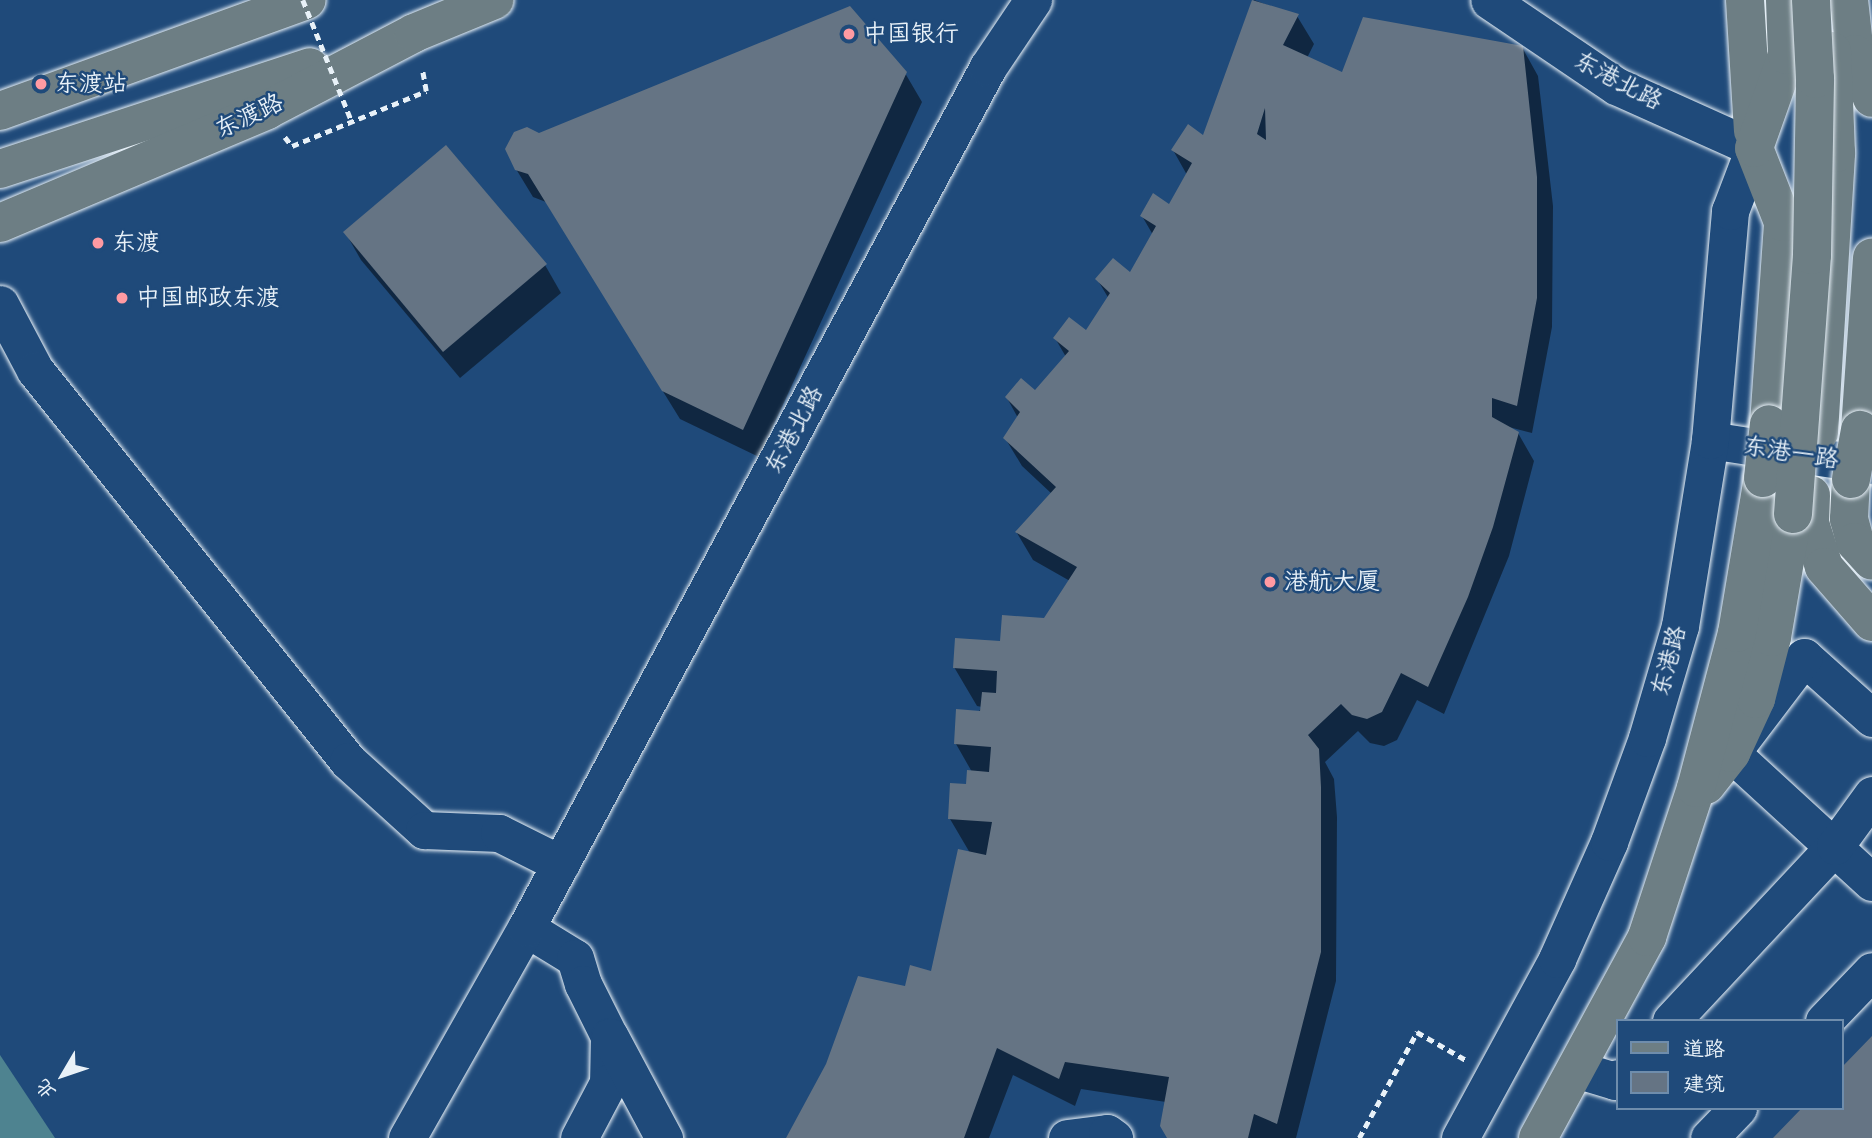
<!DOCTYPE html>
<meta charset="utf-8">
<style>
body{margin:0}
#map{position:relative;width:1872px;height:1138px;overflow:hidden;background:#1f4a7a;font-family:"Balsamiq Sans","LXGW WenKai TC",sans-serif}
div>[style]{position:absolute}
.green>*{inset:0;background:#4e8390}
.shadow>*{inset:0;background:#0007}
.building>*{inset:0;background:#657484}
.path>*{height:4.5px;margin-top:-2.25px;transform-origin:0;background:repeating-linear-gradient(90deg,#e8f1f8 0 7px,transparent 0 12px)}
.roads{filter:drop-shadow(0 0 2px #e8f1f8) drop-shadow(0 0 2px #e8f1f8)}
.minor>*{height:37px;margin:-18.5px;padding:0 18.5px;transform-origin:18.5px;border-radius:18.5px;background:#1f4a7a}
.major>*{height:38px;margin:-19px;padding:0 19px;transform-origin:19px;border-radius:19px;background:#6d7e84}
.path-bridge>*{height:4.5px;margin-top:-2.25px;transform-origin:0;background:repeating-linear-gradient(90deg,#e8f1f8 0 7px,transparent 0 12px)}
.bridges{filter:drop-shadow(0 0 2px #e8f1f8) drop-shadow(0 0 2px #e8f1f8)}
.major-bridge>*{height:38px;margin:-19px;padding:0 19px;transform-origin:19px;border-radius:19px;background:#6d7e84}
.dots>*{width:19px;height:19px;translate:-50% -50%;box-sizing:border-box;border:4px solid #1f4a7a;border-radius:50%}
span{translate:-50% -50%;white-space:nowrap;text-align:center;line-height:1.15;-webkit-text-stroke:5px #1f4a7a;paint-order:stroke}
.poi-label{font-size:24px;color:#e8f1f8}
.left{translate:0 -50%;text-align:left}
.street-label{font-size:24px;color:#e8f1f8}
.legend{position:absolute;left:1616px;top:1019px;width:228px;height:91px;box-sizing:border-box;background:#1f4a7a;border:2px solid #6f8dac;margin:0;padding:9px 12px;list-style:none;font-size:21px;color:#e8f1f8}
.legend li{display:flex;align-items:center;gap:14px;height:35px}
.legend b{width:35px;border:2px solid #6f8dac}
.north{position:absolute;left:28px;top:1040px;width:70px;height:70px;-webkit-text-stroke:5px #1f4a7a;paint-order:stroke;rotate:231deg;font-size:19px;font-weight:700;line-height:28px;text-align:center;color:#e8f1f8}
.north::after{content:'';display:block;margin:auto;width:24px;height:32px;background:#e8f1f8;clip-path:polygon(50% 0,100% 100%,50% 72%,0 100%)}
</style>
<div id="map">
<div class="green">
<i style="clip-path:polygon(0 1055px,55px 1138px,0 1138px)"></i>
</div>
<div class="shadow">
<i style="clip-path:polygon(1254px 0,1297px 16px,1314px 44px,1307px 58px,1343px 74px,1522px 47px,1538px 76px,1553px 206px,1552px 327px,1532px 433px,1505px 426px,1518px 433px,1534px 461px,1509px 556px,1444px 714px,1417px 700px,1397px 740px,1384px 746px,1370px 743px,1358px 731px,1325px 762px,1334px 779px,1337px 817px,1336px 981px,1296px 1138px,1169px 1138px,1166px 1102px,1081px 1089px,1075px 1106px,1013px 1075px,989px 1138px,787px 1138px,907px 988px,932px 973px,970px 853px,950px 819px,972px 772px,956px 744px,982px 707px,977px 706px,954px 667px,1044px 620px,1070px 581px,1033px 560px,1017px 533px,1052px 494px,1022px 466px,1005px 438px,1018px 418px,1007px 398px,1035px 393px,1066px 357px,1055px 338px,1087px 333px,1109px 299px,1097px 279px,1131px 275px,1153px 235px,1142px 216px,1169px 206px,1187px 175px,1173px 150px,1204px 138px)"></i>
<i style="clip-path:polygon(905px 73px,922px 102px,759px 457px,680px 419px,546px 202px,533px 197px,516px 169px,539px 135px)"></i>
<i style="clip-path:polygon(345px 232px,545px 265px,561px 293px,460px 378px,361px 260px)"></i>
</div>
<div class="building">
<i style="clip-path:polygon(evenodd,1252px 0,1299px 14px,1283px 45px,1342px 72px,1363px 17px,1523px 46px,1537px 177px,1537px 298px,1517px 406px,1492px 398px,1492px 417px,1519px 432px,1493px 527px,1468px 597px,1428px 687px,1401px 673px,1382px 712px,1367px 719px,1352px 715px,1341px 704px,1308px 735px,1319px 749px,1321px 787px,1321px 952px,1277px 1124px,1254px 1114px,1248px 1138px,1167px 1138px,1160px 1126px,1169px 1077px,1065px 1062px,1059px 1079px,997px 1048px,964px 1138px,786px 1138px,826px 1064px,858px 976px,905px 986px,910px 965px,931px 971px,958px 849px,986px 855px,992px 822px,948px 819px,950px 783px,966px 784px,967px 770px,989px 772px,991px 747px,954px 744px,956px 709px,980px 711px,982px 692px,996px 693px,997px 671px,953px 668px,955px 638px,1000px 641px,1002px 615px,1044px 618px,1077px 567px,1015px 532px,1056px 487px,1003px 438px,1020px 412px,1005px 397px,1021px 378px,1035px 390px,1069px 351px,1053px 338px,1069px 317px,1086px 330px,1110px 293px,1095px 279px,1113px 258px,1130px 272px,1156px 226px,1140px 216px,1153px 193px,1169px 204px,1192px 163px,1171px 150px,1188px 124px,1203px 135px,1252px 0,1265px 108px,1266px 140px,1257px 134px,1265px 108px)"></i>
<i style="clip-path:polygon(850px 6px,907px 72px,743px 430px,662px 391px,528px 174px,515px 170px,505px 149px,514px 132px,527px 127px,539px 133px)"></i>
<i style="clip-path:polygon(446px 145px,547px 264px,443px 352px,343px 232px)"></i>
<i style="clip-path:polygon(1872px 1036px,1872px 1138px,1773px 1138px,1802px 1108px,1842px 1108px,1842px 1067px)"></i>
</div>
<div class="path">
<i style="left:285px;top:137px;width:11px;rotate:52deg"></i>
<i style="left:292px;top:146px;width:145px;rotate:-22.3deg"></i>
<i style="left:426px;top:91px;width:23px;rotate:-100deg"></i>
<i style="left:1359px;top:1138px;width:121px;rotate:-61.3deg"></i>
<i style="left:1417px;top:1032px;width:56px;rotate:29.7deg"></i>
</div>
<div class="roads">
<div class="minor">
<i style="left:0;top:304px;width:75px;rotate:62.1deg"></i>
<i style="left:35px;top:370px;width:501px;rotate:51.32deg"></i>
<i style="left:348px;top:761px;width:103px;rotate:42.2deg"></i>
<i style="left:424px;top:830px;width:75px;rotate:2.3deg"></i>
<i style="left:499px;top:833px;width:69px;rotate:26.6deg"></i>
<i style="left:1710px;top:440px;width:164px;rotate:8.8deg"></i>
<i style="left:1872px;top:718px;width:91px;rotate:-138.1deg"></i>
<i style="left:1804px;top:657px;width:121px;rotate:127.2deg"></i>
<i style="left:1731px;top:753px;width:191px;rotate:42.5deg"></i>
<i style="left:526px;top:928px;width:57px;rotate:31.5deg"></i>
<i style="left:575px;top:958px;width:27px;rotate:73deg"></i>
<i style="left:583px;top:984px;width:58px;rotate:63.4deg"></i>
<i style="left:609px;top:1036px;width:47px;rotate:91.2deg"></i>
<i style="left:608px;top:1083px;width:62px;rotate:117.8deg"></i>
<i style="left:1671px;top:1021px;width:240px;rotate:-46.9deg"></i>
<i style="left:1835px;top:846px;width:63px;rotate:-54deg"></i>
<i style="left:1824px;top:1021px;width:69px;rotate:-46.2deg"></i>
<i style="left:610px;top:1037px;width:115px;rotate:61.9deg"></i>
<i style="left:1579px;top:1070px;width:38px;rotate:17deg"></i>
<i style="left:1615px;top:1081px;width:4px;rotate:-45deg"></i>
<i style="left:407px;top:1138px;width:241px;rotate:-60.5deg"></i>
<i style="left:526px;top:928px;width:977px;rotate:-61.78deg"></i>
<i style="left:988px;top:67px;width:81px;rotate:-56.1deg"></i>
<i style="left:1067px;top:1138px;width:40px;rotate:-7.1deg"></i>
<i style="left:1107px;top:1133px;width:9px;rotate:36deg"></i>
<i style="left:1460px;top:1138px;width:204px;rotate:-61.5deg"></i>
<i style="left:1557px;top:959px;width:128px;rotate:-66deg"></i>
<i style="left:1609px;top:842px;width:111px;rotate:-69.9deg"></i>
<i style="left:1647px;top:738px;width:117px;rotate:-73.6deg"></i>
<i style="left:1680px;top:626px;width:188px;rotate:-80.8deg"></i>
<i style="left:1710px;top:440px;width:230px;rotate:-85deg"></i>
<i style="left:1730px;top:211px;width:67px;rotate:-69.1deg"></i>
<i style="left:1754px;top:148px;width:151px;rotate:-155.8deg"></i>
<i style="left:1616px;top:86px;width:153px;rotate:-145.9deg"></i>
<i style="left:1709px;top:1138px;width:42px;rotate:-46deg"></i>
</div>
<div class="major">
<i style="left:1745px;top:0;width:131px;rotate:86.5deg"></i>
<i style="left:1849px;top:0;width:54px;rotate:83.7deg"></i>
<i style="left:1855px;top:54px;width:47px;rotate:68.9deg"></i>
<i style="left:0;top:111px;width:326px;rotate:-19.9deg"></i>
<i style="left:0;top:169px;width:326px;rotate:-18.2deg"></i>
<i style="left:0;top:223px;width:290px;rotate:-22.9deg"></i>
<i style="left:267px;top:110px;width:166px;rotate:-27.6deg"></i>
<i style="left:414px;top:33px;width:87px;rotate:-22.4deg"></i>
<i style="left:1769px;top:424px;width:202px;rotate:-86deg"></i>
<i style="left:1783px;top:222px;width:79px;rotate:-111.4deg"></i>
<i style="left:1754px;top:148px;width:99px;rotate:-70.5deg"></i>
<i style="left:1787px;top:55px;width:55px;rotate:-92.1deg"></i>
<i style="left:1860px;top:430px;width:173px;rotate:-86deg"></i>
<i style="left:1819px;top:433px;width:281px;rotate:-86.5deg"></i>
<i style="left:1836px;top:153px;width:102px;rotate:-92.2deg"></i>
<i style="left:1851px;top:479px;width:40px;rotate:92.9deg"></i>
<i style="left:1849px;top:519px;width:24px;rotate:75deg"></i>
<i style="left:1855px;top:542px;width:25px;rotate:48deg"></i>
<i style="left:1811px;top:495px;width:28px;rotate:92deg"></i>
<i style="left:1810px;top:523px;width:46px;rotate:72.3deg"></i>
<i style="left:1824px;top:567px;width:73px;rotate:48.9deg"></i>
<i style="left:1706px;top:785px;width:41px;rotate:-52deg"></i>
<i style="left:1731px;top:753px;width:60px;rotate:-65.2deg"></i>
<i style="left:1756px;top:699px;width:64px;rotate:-75.5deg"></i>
<i style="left:1772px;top:637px;width:125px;rotate:-80.3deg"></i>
<i style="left:1538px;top:1138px;width:229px;rotate:-61.5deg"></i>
<i style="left:1647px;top:937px;width:157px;rotate:-71.8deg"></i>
<i style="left:1696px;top:788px;width:160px;rotate:-75.2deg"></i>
<i style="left:1737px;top:633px;width:157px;rotate:-80.5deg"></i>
</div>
</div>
<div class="path-bridge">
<i style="left:303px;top:0;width:131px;rotate:68.1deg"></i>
</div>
<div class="bridges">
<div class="major-bridge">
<i style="left:1763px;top:478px;width:54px;rotate:-83.7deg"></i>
<i style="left:1851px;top:479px;width:50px;rotate:-79.6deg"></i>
<i style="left:1793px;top:514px;width:260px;rotate:-85.8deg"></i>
<i style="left:1812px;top:255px;width:176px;rotate:-89deg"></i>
<i style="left:1815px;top:79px;width:79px;rotate:-92.9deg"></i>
</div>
</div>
<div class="dots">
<i style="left:849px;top:34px;background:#ff9aa2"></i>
<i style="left:41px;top:84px;background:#ff9aa2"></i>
<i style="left:98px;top:243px;background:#ff9aa2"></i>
<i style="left:122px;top:298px;background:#ff9aa2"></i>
<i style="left:1270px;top:582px;background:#ff9aa2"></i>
</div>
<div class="poi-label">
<span class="left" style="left:863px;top:34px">中国银行</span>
<span class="left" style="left:55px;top:84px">东渡站</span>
<span class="left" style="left:112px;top:243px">东渡</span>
<span class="left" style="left:136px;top:298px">中国邮政东渡</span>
<span class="left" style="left:1284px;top:582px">港航大厦</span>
</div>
<div class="street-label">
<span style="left:1618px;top:81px;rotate:28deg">东港北路</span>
<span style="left:249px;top:116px;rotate:-25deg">东渡路</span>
<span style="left:794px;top:430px;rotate:-62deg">东港北路</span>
<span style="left:1791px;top:453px;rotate:9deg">东港一路</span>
<span style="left:1669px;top:661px;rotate:-75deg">东港路</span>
</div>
<ul class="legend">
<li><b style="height:9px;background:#6d7e84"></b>道路</li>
<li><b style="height:19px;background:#657484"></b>建筑</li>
</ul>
<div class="north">北</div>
</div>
